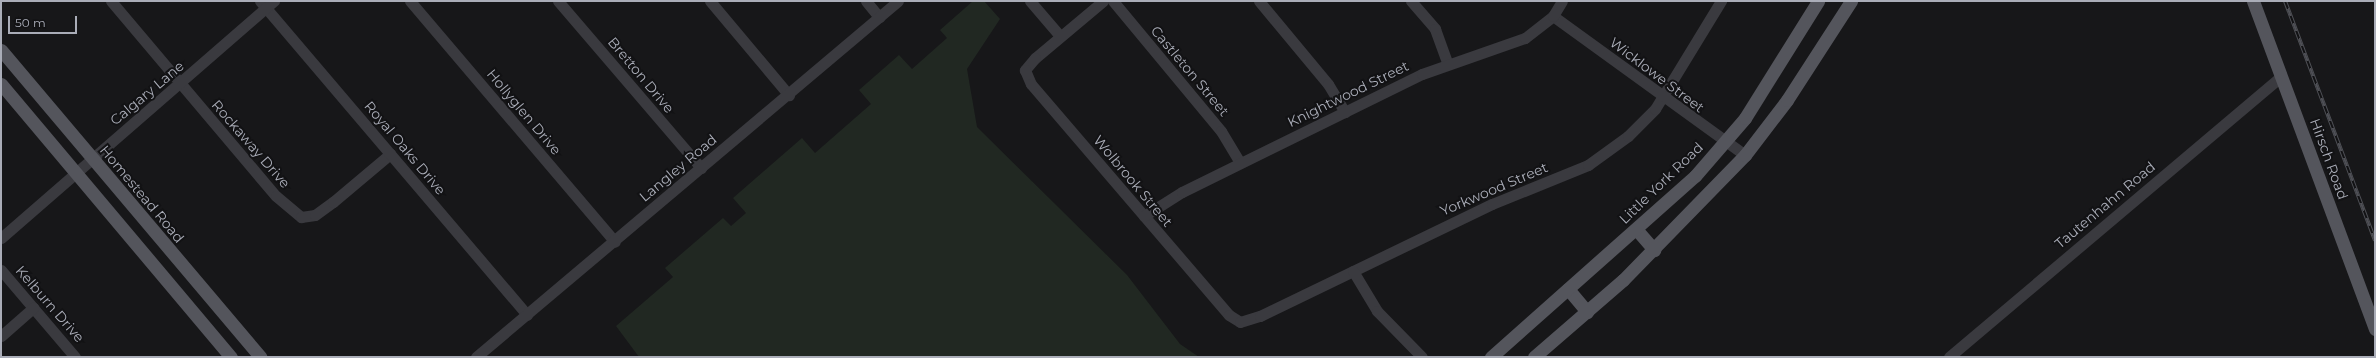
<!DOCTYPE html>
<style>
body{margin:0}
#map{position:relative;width:2376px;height:358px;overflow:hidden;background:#171719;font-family:Montserrat,sans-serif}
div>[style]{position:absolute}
.green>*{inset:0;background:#212822}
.minor>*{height:11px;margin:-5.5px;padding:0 5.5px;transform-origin:5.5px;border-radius:5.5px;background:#3a3a3f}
.major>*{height:13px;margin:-6.5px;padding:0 6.5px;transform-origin:6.5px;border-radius:6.5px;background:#54555c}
.rail>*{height:4px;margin-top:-2px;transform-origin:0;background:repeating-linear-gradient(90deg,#121214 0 8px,#4f5056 0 16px);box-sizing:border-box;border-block:1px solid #4f5056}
span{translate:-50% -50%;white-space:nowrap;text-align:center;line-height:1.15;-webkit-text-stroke:4px #121214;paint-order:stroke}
.street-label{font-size:14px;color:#aaadb8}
.frame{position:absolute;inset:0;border:2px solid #aaadb8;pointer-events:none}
.scale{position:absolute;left:8px;top:16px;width:69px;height:18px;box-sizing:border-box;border:2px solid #aaadb8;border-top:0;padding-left:5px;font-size:12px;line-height:14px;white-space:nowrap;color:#aaadb8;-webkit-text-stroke:3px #121214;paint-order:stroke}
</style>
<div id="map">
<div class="green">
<i style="clip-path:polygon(973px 1px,984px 1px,1000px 19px,967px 69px,977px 127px,1127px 275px,1180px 344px,1199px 357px,639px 357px,616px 326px,673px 277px,665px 268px,723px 218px,731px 226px,746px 213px,733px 198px,802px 138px,815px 153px,871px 104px,859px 90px,899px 55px,912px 69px,947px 38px,940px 30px)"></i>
</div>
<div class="minor">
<i style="left:111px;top:1px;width:255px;rotate:49.8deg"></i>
<i style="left:276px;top:196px;width:33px;rotate:40deg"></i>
<i style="left:301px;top:217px;width:14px;rotate:-8deg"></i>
<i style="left:315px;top:215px;width:22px;rotate:-36deg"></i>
<i style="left:333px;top:202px;width:75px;rotate:-40.1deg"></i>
<i style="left:260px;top:1px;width:412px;rotate:49.6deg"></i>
<i style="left:410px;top:1px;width:316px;rotate:49.6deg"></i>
<i style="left:558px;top:1px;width:220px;rotate:49.4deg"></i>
<i style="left:710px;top:1px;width:123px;rotate:50deg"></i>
<i style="left:866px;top:1px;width:21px;rotate:51deg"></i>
<i style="left:1030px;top:1px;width:46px;rotate:49.4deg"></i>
<i style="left:1103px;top:1px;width:89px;rotate:140deg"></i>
<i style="left:1035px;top:58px;width:16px;rotate:130deg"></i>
<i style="left:1025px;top:70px;width:15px;rotate:67deg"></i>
<i style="left:1031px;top:84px;width:304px;rotate:49.4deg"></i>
<i style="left:1229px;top:315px;width:13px;rotate:32deg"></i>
<i style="left:1240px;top:322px;width:21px;rotate:-17deg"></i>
<i style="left:1260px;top:316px;width:258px;rotate:-25.8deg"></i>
<i style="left:1492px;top:204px;width:104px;rotate:-22.1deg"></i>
<i style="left:1588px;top:165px;width:49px;rotate:-35.9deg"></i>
<i style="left:1628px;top:136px;width:38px;rotate:-45deg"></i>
<i style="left:1655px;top:109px;width:127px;rotate:-58.6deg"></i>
<i style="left:1113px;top:1px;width:169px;rotate:50.3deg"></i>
<i style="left:1221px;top:131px;width:37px;rotate:59deg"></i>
<i style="left:1259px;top:1px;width:108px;rotate:50.3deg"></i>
<i style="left:1328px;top:84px;width:33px;rotate:59deg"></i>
<i style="left:1411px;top:1px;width:37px;rotate:49deg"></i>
<i style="left:1435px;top:29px;width:37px;rotate:70deg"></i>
<i style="left:1553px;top:16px;width:237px;rotate:35.9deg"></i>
<i style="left:1144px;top:216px;width:45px;rotate:-32.3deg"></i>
<i style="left:1182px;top:192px;width:267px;rotate:-26.2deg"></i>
<i style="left:1422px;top:74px;width:109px;rotate:-19.3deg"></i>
<i style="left:1525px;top:38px;width:36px;rotate:-38deg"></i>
<i style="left:1553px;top:16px;width:17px;rotate:-59deg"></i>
<i style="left:1px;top:238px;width:362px;rotate:-41deg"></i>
<i style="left:1px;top:270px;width:114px;rotate:49.6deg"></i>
<i style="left:1353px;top:271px;width:47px;rotate:59deg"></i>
<i style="left:1377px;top:311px;width:64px;rotate:45.6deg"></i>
<i style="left:1px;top:336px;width:43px;rotate:-41.2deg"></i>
<i style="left:476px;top:357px;width:552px;rotate:-40.15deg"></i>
<i style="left:1949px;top:357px;width:435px;rotate:-40.2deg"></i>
</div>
<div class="major">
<i style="left:2253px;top:1px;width:350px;rotate:69.6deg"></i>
<i style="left:1px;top:50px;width:402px;rotate:49.8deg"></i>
<i style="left:1px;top:84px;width:357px;rotate:49.9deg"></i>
<i style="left:1636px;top:229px;width:28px;rotate:49deg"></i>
<i style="left:1568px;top:289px;width:30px;rotate:50deg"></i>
<i style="left:1491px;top:357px;width:273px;rotate:-41.6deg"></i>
<i style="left:1695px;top:176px;width:77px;rotate:-49.2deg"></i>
<i style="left:1745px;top:118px;width:138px;rotate:-58deg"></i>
<i style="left:1534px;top:357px;width:118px;rotate:-40.9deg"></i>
<i style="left:1623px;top:280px;width:175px;rotate:-45.7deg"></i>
<i style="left:1745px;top:155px;width:69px;rotate:-52.6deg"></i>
<i style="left:1787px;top:100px;width:118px;rotate:-57.1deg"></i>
</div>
<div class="rail">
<i style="left:2285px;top:1px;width:256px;rotate:69.4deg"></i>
</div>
<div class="street-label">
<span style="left:1190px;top:71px;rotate:50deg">Castleton Street</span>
<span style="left:641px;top:75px;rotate:50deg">Bretton Drive</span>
<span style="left:1657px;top:75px;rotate:37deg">Wicklowe Street</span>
<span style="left:147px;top:93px;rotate:-40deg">Calgary Lane</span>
<span style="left:1348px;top:94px;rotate:-26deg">Knightwood Street</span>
<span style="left:524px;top:112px;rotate:50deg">Hollyglen Drive</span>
<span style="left:251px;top:144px;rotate:49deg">Rockaway Drive</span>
<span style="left:405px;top:148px;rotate:50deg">Royal Oaks Drive</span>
<span style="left:2329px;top:159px;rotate:70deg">Hirsch Road</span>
<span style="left:678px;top:168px;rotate:-40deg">Langley Road</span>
<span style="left:1133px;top:181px;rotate:50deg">Wolbrook Street</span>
<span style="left:1661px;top:183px;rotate:-44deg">Little York Road</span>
<span style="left:1494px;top:189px;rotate:-23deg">Yorkwood Street</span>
<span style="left:142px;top:194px;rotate:50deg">Homestead Road</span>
<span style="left:2105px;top:205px;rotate:-40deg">Tautenhahn Road</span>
<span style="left:50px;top:304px;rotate:49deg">Kelburn Drive</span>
</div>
<div class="frame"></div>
<div class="scale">50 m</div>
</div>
